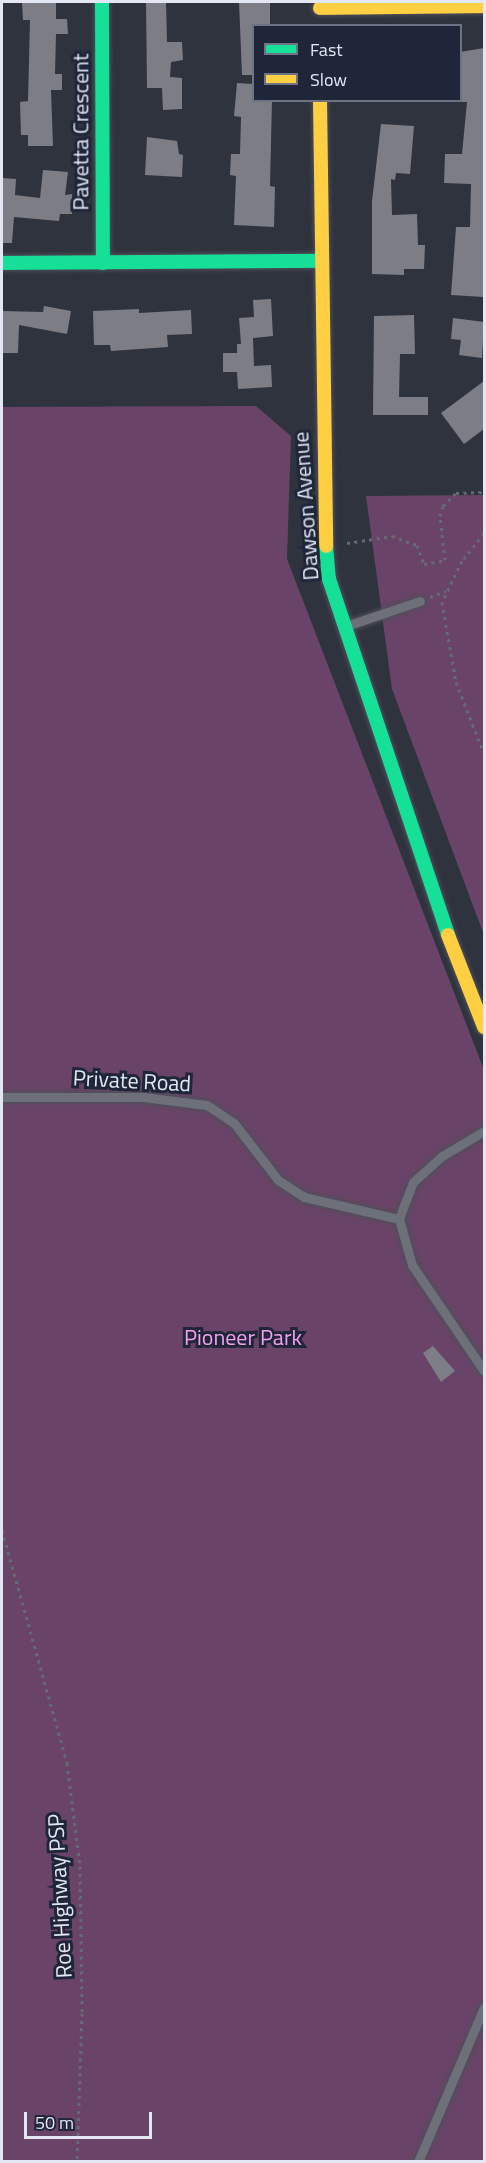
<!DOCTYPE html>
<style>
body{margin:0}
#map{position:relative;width:486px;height:2163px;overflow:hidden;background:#2f333d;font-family:"Titillium Web",sans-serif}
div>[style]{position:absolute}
.green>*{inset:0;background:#694468}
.building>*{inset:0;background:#7d7d86}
.path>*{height:3px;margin-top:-1.5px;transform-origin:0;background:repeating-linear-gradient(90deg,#666a72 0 3px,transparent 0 7.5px)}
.roads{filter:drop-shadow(0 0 2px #4d5059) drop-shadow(0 0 2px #4d5059)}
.lane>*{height:9px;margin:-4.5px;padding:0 4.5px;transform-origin:4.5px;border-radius:4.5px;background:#6d7079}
.fast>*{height:14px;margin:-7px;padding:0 7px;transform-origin:7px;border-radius:7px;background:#16e098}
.slow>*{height:14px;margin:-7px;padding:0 7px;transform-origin:7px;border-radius:7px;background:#ffcf43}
span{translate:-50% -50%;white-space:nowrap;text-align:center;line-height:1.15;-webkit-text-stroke:6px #202639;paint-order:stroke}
.street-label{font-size:22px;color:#e2e7f3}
.park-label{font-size:22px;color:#f7a0ef}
.frame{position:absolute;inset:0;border:3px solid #e2e7f3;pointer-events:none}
.legend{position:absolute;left:252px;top:24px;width:210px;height:78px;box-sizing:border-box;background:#202639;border:2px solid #6e7383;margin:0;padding:8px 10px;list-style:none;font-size:18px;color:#e2e7f3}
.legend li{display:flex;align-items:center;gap:12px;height:30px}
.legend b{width:30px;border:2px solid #6e7383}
.scale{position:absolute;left:24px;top:2112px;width:128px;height:27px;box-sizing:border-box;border:3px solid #e2e7f3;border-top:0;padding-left:8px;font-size:18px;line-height:21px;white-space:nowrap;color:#e2e7f3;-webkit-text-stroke:4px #202639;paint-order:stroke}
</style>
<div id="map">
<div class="green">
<i style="clip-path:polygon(256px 406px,291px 436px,287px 559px,484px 1070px,484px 2161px,2px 2161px,2px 407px)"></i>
<i style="clip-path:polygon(484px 495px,484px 935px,392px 689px,366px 496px)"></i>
</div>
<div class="building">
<i style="clip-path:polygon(22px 2px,56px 2px,56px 19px,67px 19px,68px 34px,56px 34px,55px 74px,62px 74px,62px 90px,51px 90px,53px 146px,28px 146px,28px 135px,21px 135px,20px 102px,28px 101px,30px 20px,23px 20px)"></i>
<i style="clip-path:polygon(146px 2px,166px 2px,167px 42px,182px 42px,183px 60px,171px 62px,170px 77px,182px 78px,182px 109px,163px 110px,162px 88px,147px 88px)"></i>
<i style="clip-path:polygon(239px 2px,270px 2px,270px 26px,254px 26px,254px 75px,242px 75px)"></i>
<i style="clip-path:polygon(484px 48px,484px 297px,451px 295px,456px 227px,470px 227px,471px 184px,444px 183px,445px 154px,462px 154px,467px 102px,460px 102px,460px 52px)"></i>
<i style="clip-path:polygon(237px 83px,253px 84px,254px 100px,272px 100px,270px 186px,275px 187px,274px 227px,234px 225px,236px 176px,230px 175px,231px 154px,240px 154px,241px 117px,234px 116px)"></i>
<i style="clip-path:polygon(381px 124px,414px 126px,410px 174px,396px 173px,395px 180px,391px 179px,392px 215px,417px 214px,418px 245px,425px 245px,424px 269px,404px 269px,404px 275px,372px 274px,372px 201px)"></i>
<i style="clip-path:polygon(147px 137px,177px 141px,179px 154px,183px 155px,182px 177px,145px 175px)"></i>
<i style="clip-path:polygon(43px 170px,68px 172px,65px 195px,72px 194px,72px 214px,60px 214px,59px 221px,14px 217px,12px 243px,2px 243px,2px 178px,16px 179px,15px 195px,40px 198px)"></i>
<i style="clip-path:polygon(271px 299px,273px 336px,253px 338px,254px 366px,271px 365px,272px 387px,238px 389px,237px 372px,223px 372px,223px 353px,237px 353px,237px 344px,241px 344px,239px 318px,254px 317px,253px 300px)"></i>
<i style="clip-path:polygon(44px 306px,71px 311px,67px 334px,19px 325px,18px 353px,2px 353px,2px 311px,43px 312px)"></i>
<i style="clip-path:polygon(139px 309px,139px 313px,191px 310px,192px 334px,167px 335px,168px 347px,111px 351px,110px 345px,94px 345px,93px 311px)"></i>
<i style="clip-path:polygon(414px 315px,415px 354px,400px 354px,399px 397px,428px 397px,428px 415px,373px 415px,374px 316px)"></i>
<i style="clip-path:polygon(453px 318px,484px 322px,482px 358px,459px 355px,461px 340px,451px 339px)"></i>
<i style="clip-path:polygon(484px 381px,484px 429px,464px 444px,441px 413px)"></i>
<i style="clip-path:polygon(433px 1346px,455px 1371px,441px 1382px,423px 1353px)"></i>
</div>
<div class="path">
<i style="left:484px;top:533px;width:36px;rotate:128deg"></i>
<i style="left:462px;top:561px;width:46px;rotate:116deg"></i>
<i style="left:442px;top:602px;width:81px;rotate:80.1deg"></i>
<i style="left:456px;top:682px;width:77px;rotate:68.7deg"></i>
<i style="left:347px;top:543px;width:46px;rotate:-8.8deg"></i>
<i style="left:392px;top:536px;width:27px;rotate:20deg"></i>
<i style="left:417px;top:545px;width:20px;rotate:70deg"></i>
<i style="left:424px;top:564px;width:21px;rotate:-11deg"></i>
<i style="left:445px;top:560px;width:44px;rotate:-96.5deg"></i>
<i style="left:440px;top:516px;width:10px;rotate:-73deg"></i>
<i style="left:443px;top:506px;width:18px;rotate:-45deg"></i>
<i style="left:456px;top:493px;width:28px;rotate:-2deg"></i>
<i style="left:430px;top:597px;width:17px;rotate:-21deg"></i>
<i style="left:2px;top:1530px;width:242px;rotate:74.4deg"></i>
<i style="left:67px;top:1763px;width:104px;rotate:82.8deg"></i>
<i style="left:80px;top:1866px;width:147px;rotate:89.2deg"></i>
<i style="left:82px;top:2013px;width:149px;rotate:91.9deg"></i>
</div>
<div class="roads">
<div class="lane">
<i style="left:346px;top:626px;width:78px;rotate:-18.7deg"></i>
<i style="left:2px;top:1097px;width:141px"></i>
<i style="left:143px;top:1097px;width:64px;rotate:7.1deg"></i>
<i style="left:207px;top:1105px;width:32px;rotate:34deg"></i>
<i style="left:234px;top:1123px;width:72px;rotate:52.3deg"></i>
<i style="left:278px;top:1180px;width:31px;rotate:33deg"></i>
<i style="left:304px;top:1197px;width:98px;rotate:13deg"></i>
<i style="left:484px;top:1131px;width:49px;rotate:149.2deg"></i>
<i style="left:442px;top:1156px;width:39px;rotate:138deg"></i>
<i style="left:413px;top:1182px;width:40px;rotate:111deg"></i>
<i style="left:399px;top:1219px;width:48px;rotate:74.2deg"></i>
<i style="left:412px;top:1265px;width:128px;rotate:55.8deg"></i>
<i style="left:418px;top:2162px;width:168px;rotate:-66.9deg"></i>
</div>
<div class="fast">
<i style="left:102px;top:2px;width:261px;rotate:89.8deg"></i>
<i style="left:2px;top:263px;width:318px;rotate:-0.4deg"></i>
<i style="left:326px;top:546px;width:33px;rotate:85deg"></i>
<i style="left:329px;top:579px;width:375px;rotate:71.5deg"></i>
</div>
<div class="slow">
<i style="left:320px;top:8px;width:164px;rotate:-0.7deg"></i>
<i style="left:320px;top:100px;width:446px;rotate:89.2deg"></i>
<i style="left:448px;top:935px;width:99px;rotate:68.6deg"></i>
</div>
</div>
<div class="street-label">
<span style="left:81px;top:132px;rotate:-90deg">Pavetta Crescent</span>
<span style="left:306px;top:506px;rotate:-94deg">Dawson Avenue</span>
<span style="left:132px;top:1081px;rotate:3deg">Private Road</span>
<span style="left:60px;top:1896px;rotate:-93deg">Roe Highway PSP</span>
</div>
<div class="park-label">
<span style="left:243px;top:1338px">Pioneer Park</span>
</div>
<div class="frame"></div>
<ul class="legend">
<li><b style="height:8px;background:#16e098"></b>Fast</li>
<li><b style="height:8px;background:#ffcf43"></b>Slow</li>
</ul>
<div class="scale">50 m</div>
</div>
